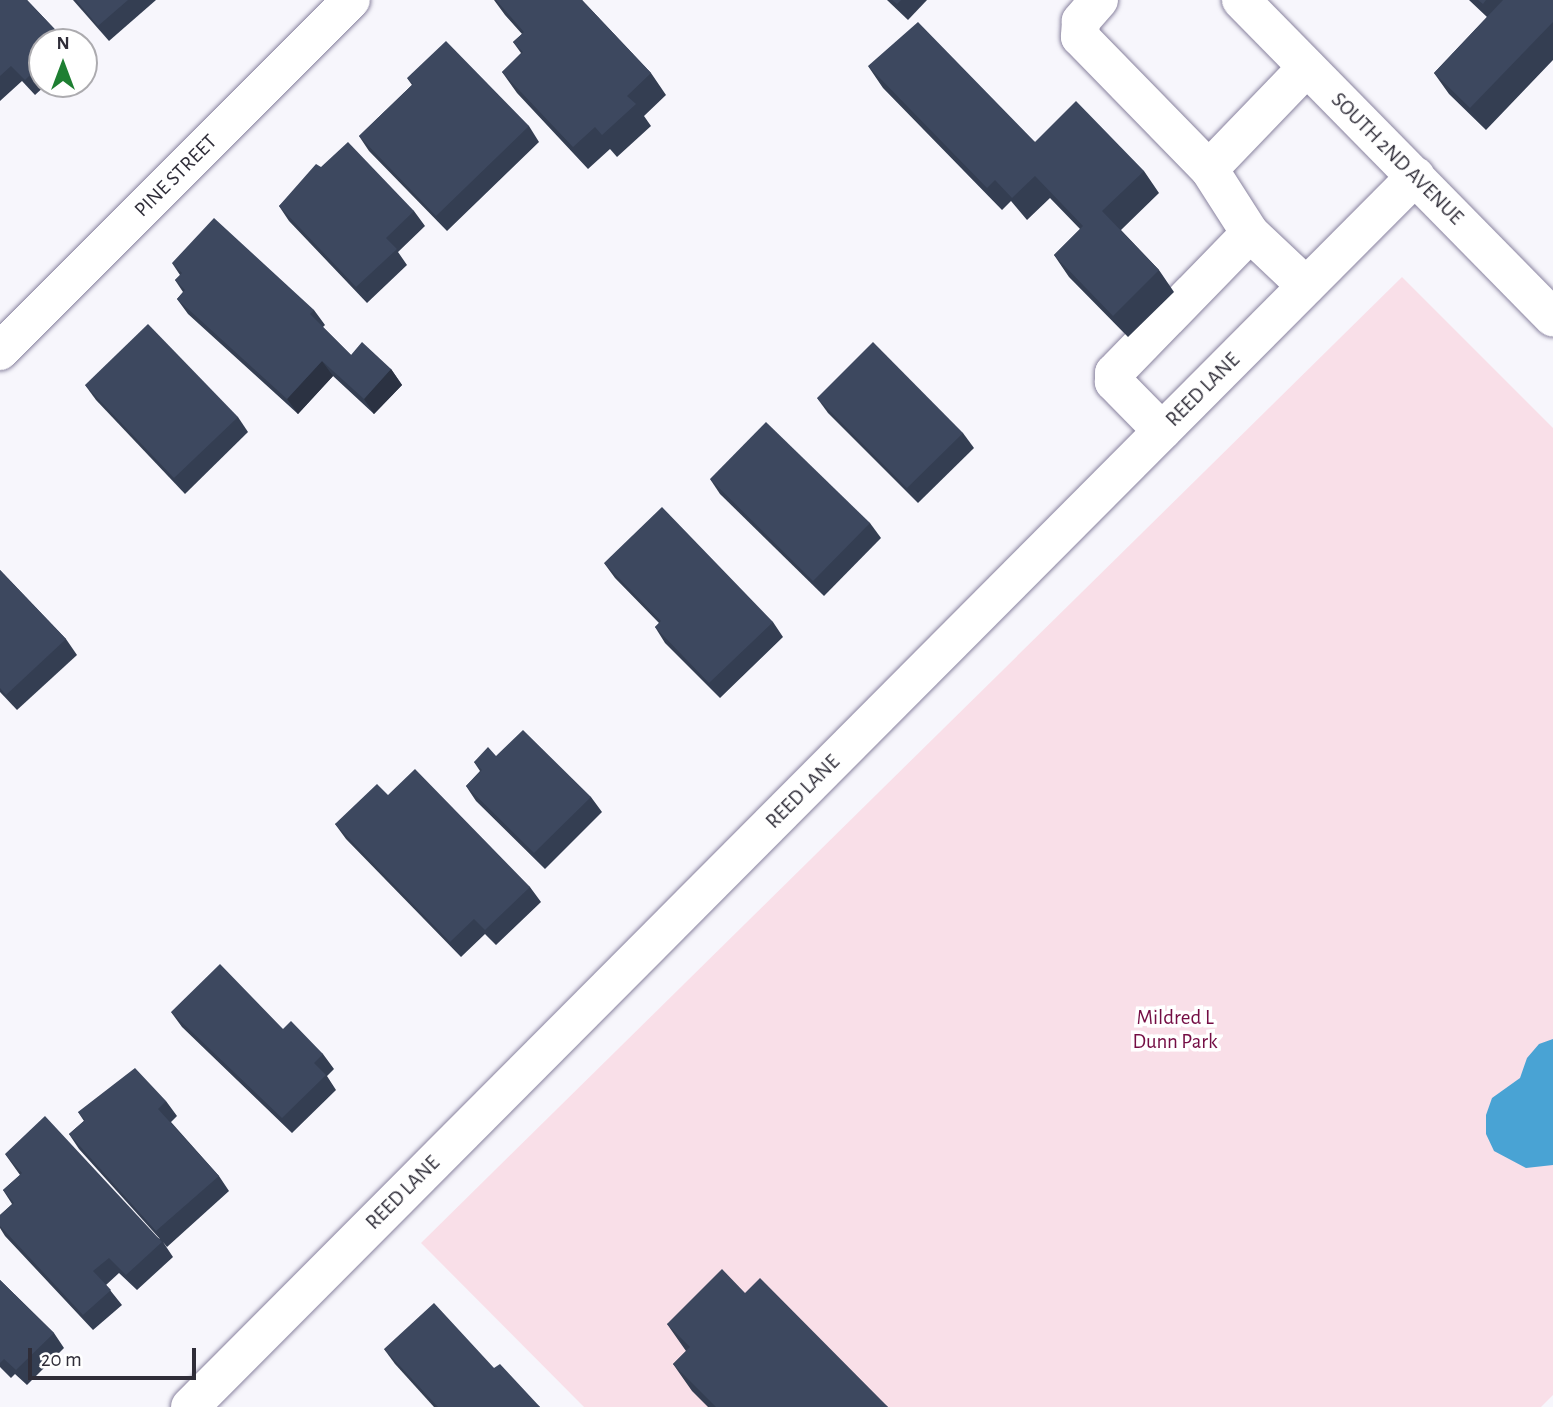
<!DOCTYPE html>
<style>
body{margin:0}
#map{position:relative;width:1553px;height:1407px;overflow:hidden;background:#f7f6fc;font-family:"Alegreya Sans",sans-serif}
div>[style]{position:absolute}
.green>*{inset:0;background:#f9dfe8}
.water>*{inset:0;background:#49a3d4}
.roads{filter:drop-shadow(0 0 2px #88829e) drop-shadow(0 0 2px #88829e)}
.minor>*{height:38px;margin:-19px;padding:0 19px;transform-origin:19px;border-radius:19px;background:#fff}
.major>*{height:38px;margin:-19px;padding:0 19px;transform-origin:19px;border-radius:19px;background:#fff}
.wall>*{inset:0;background:#343e52}
.shaded-wall>*{inset:0;background:#2b3242}
.building>*{inset:0;background:#3d485f}
span{translate:-50% -50%;white-space:nowrap;text-align:center;line-height:1.15;-webkit-text-stroke:7px #fff;paint-order:stroke}
.street-label{font-size:21px;color:#2f2d38}
.park-label{font-size:21px;color:#740d44}
.north{position:absolute;left:28px;top:28px;width:70px;height:70px;box-sizing:border-box;background:#fff;border:2px solid #acabaf;border-radius:50%;rotate:0deg;font-size:19px;font-weight:700;line-height:28px;text-align:center;color:#2f2d38}
.north::after{content:'';display:block;margin:auto;width:24px;height:32px;background:#1e7f32;clip-path:polygon(50% 0,100% 100%,50% 72%,0 100%)}
.scale{position:absolute;left:28px;top:1348px;width:168px;height:32px;box-sizing:border-box;border:4px solid #2f2d38;border-top:0;padding-left:9px;font-size:21px;line-height:24px;white-space:nowrap;color:#2f2d38;-webkit-text-stroke:5px #fff;paint-order:stroke}
</style>
<div id="map">
<div class="green">
<i style="clip-path:polygon(1402px 277px,1553px 428px,1553px 1395px,1541px 1407px,584px 1407px,421px 1243px)"></i>
</div>
<div class="water">
<i style="clip-path:polygon(1553px 1039px,1553px 1165px,1526px 1168px,1494px 1151px,1486px 1134px,1486px 1115px,1492px 1098px,1520px 1078px,1527px 1058px,1539px 1044px)"></i>
</div>
<div class="roads">
<div class="minor">
<i style="left:1099px;top:0;width:28px;rotate:131deg"></i>
<i style="left:1081px;top:21px;width:16px;rotate:94deg"></i>
<i style="left:1080px;top:37px;width:185px;rotate:45.7deg"></i>
<i style="left:1209px;top:169px;width:76px;rotate:57.4deg"></i>
<i style="left:1209px;top:169px;width:141px;rotate:-46.1deg"></i>
<i style="left:0;top:351px;width:496px;rotate:-45deg"></i>
<i style="left:1162px;top:431px;width:69px;rotate:-134.4deg"></i>
<i style="left:1114px;top:382px;width:9px;rotate:-90deg"></i>
<i style="left:1114px;top:373px;width:195px;rotate:-45.8deg"></i>
<i style="left:1250px;top:233px;width:77px;rotate:43.4deg"></i>
<i style="left:190px;top:1407px;width:1737px;rotate:-45.12deg"></i>
</div>
<div class="major">
<i style="left:1241px;top:0;width:445px;rotate:45.5deg"></i>
</div>
</div>
<div class="wall">
<i style="clip-path:polygon(0 0,27px 0,67px 42px,42px 42px,42px 84px,47px 84px,35px 95px,22px 81px,0 101px)"></i>
<i style="clip-path:polygon(73px 0,156px 0,109px 41px)"></i>
<i style="clip-path:polygon(494px 0,582px 0,651px 73px,666px 95px,644px 116px,651px 126px,617px 157px,610px 149px,588px 169px,517px 93px,502px 72px,521px 53px,513px 42px,522px 34px,505px 15px)"></i>
<i style="clip-path:polygon(887px 0,927px 0,908px 20px)"></i>
<i style="clip-path:polygon(1469px 0,1553px 0,1553px 60px,1486px 130px,1449px 94px,1434px 73px,1487px 17px)"></i>
<i style="clip-path:polygon(868px 66px,1035px 142px,1144px 171px,1159px 193px,1121px 230px,1159px 270px,1174px 292px,1128px 337px,1069px 277px,1054px 255px,1080px 229px,1050px 198px,1027px 220px,1011px 201px,1002px 210px,883px 88px)"></i>
<i style="clip-path:polygon(407px 78px,529px 126px,539px 142px,447px 231px,369px 151px,359px 136px,412px 85px)"></i>
<i style="clip-path:polygon(321px 167px,414px 211px,425px 226px,398px 252px,407px 265px,367px 303px,289px 221px,279px 206px)"></i>
<i style="clip-path:polygon(172px 263px,314px 310px,325px 325px,323px 327px,351px 355px,391px 369px,402px 385px,374px 414px,333px 376px,298px 414px,188px 314px,177px 299px,183px 292px,175px 280px,180px 275px)"></i>
<i style="clip-path:polygon(85px 385px,238px 417px,248px 432px,185px 494px,96px 400px)"></i>
<i style="clip-path:polygon(817px 398px,963px 433px,974px 448px,918px 503px,828px 413px)"></i>
<i style="clip-path:polygon(710px 479px,870px 523px,881px 538px,824px 596px,720px 494px)"></i>
<i style="clip-path:polygon(604px 563px,773px 622px,783px 637px,720px 698px,665px 643px,655px 627px,659px 623px,615px 578px)"></i>
<i style="clip-path:polygon(0 570px,66px 639px,77px 655px,17px 710px,0 692px)"></i>
<i style="clip-path:polygon(496px 756px,591px 797px,602px 812px,545px 869px,476px 801px,466px 786px,480px 771px,474px 762px)"></i>
<i style="clip-path:polygon(388px 795px,530px 887px,541px 902px,496px 945px,485px 934px,461px 957px,346px 839px,335px 824px)"></i>
<i style="clip-path:polygon(171px 1012px,283px 1029px,323px 1054px,334px 1069px,327px 1076px,336px 1090px,292px 1133px,182px 1027px)"></i>
<i style="clip-path:polygon(166px 1101px,177px 1116px,171px 1122px,219px 1176px,229px 1191px,167px 1247px,163px 1242px,173px 1257px,137px 1290px,119px 1273px,106px 1285px,122px 1305px,93px 1330px,5px 1236px,0 1228px,0 1215px,12px 1204px,3px 1190px,20px 1175px,5px 1154px,160px 1239px,79px 1149px,69px 1134px,84px 1121px,78px 1112px)"></i>
<i style="clip-path:polygon(0 1280px,54px 1333px,64px 1348px,27px 1385px,15px 1374px,11px 1378px,0 1367px)"></i>
<i style="clip-path:polygon(745px 1293px,888px 1407px,708px 1407px,692px 1391px,673px 1364px,686px 1351px,667px 1324px)"></i>
<i style="clip-path:polygon(384px 1349px,494px 1368px,540px 1407px,434px 1407px,395px 1364px)"></i>
</div>
<div class="shaded-wall">
<i style="clip-path:polygon(322px 361px,333px 376px,298px 414px,287px 399px)"></i>
<i style="clip-path:polygon(391px 369px,402px 385px,374px 414px,364px 399px)"></i>
</div>
<div class="building">
<i style="clip-path:polygon(0 0,27px 0,66px 41px,65px 42px,42px 42px,42px 63px,25px 80px,11px 66px,0 76px)"></i>
<i style="clip-path:polygon(76px 0,128px 0,98px 26px)"></i>
<i style="clip-path:polygon(496px 0,582px 0,651px 73px,627px 96px,636px 104px,602px 135px,595px 127px,573px 147px,502px 72px,523px 52px,513px 42px,524px 32px)"></i>
<i style="clip-path:polygon(892px 0,901px 0,897px 4px)"></i>
<i style="clip-path:polygon(1478px 0,1486px 0,1483px 4px)"></i>
<i style="clip-path:polygon(1503px 0,1553px 0,1553px 22px,1470px 108px,1434px 73px)"></i>
<i style="clip-path:polygon(918px 22px,1035px 142px,1076px 101px,1144px 171px,1102px 211px,1159px 270px,1113px 316px,1054px 255px,1083px 226px,1035px 176px,1012px 198px,995px 180px,987px 188px,868px 66px)"></i>
<i style="clip-path:polygon(446px 41px,529px 126px,436px 216px,359px 136px,413px 84px,407px 78px)"></i>
<i style="clip-path:polygon(348px 142px,414px 211px,386px 238px,397px 249px,356px 287px,279px 206px,316px 164px,321px 167px)"></i>
<i style="clip-path:polygon(214px 218px,314px 310px,310px 314px,351px 355px,362px 342px,391px 369px,364px 399px,322px 361px,287px 399px,177px 299px,185px 290px,175px 280px,182px 273px,172px 263px)"></i>
<i style="clip-path:polygon(148px 324px,238px 417px,174px 478px,85px 385px)"></i>
<i style="clip-path:polygon(873px 342px,963px 433px,907px 488px,817px 398px)"></i>
<i style="clip-path:polygon(766px 422px,870px 523px,813px 581px,710px 479px)"></i>
<i style="clip-path:polygon(662px 507px,773px 622px,709px 683px,655px 627px,661px 621px,604px 563px)"></i>
<i style="clip-path:polygon(0 570px,66px 639px,6px 695px,0 688px)"></i>
<i style="clip-path:polygon(523px 730px,591px 797px,534px 853px,466px 786px,482px 770px,474px 762px,488px 747px,496px 756px)"></i>
<i style="clip-path:polygon(415px 769px,530px 887px,485px 930px,474px 919px,450px 942px,335px 824px,377px 784px,388px 795px)"></i>
<i style="clip-path:polygon(220px 964px,283px 1029px,291px 1021px,323px 1054px,314px 1063px,326px 1075px,282px 1118px,171px 1012px)"></i>
<i style="clip-path:polygon(135px 1068px,166px 1101px,158px 1109px,219px 1176px,156px 1231px,69px 1134px,85px 1120px,78px 1112px)"></i>
<i style="clip-path:polygon(45px 1116px,162px 1242px,126px 1275px,109px 1258px,93px 1271px,111px 1290px,83px 1315px,0 1226px,0 1215px,14px 1203px,3px 1190px,22px 1173px,5px 1154px)"></i>
<i style="clip-path:polygon(722px 1269px,745px 1293px,760px 1278px,888px 1407px,716px 1407px,673px 1364px,690px 1347px,667px 1324px)"></i>
<i style="clip-path:polygon(0 1280px,54px 1333px,16px 1370px,4px 1359px,0 1363px)"></i>
<i style="clip-path:polygon(434px 1303px,494px 1368px,500px 1364px,540px 1407px,438px 1407px,384px 1349px)"></i>
</div>
<div class="street-label">
<span style="left:1397px;top:159px;rotate:45deg">SOUTH 2ND AVENUE</span>
<span style="left:176px;top:176px;rotate:-45deg">PINE STREET</span>
<span style="left:1203px;top:390px;rotate:-45deg">REED LANE</span>
<span style="left:803px;top:792px;rotate:-45deg">REED LANE</span>
<span style="left:403px;top:1193px;rotate:-45deg">REED LANE</span>
</div>
<div class="park-label">
<span style="left:1175px;top:1030px">Mildred L<br>Dunn Park</span>
</div>
<div class="north">N</div>
<div class="scale">20 m</div>
</div>
